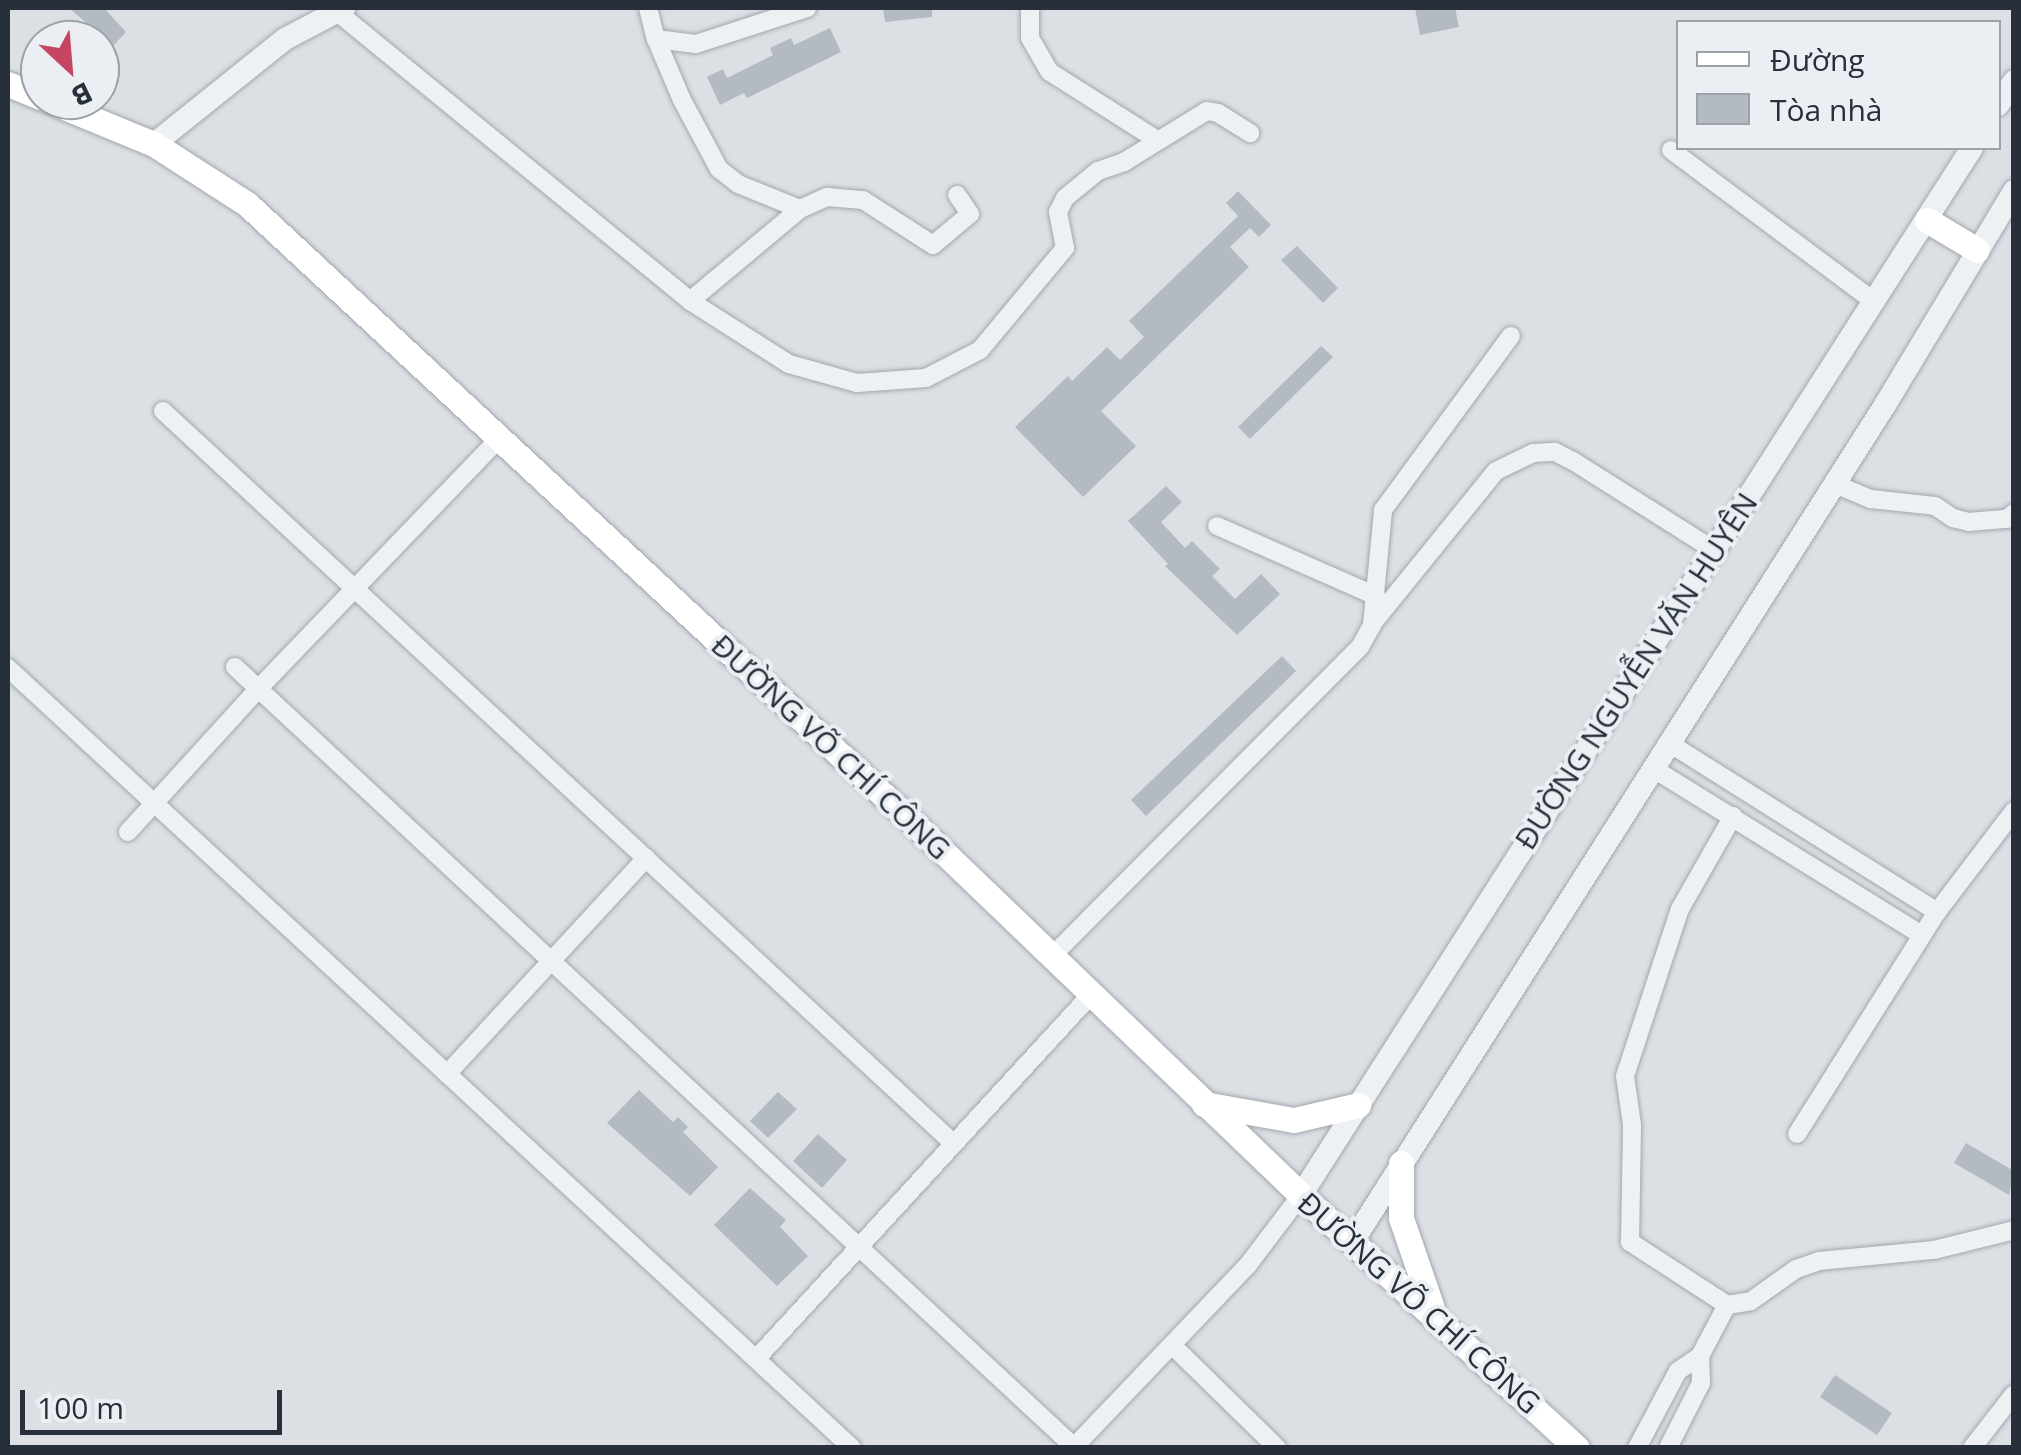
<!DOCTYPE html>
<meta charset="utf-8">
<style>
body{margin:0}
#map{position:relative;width:2021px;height:1455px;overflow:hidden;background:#dce0e5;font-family:"Open Sans",sans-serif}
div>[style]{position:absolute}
.building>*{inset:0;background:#b3bac2}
.roads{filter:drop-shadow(0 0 2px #a2a7ae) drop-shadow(0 0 2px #a2a7ae)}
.minor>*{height:18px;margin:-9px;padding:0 9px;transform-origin:9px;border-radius:9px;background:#eef1f4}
.tertiary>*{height:22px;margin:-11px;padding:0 11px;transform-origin:11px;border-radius:11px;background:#eef1f4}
.secondary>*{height:25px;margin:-12.5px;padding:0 12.5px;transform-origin:12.5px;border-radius:12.5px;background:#fff}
span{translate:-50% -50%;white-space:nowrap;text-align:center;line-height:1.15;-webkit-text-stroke:8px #ebeff3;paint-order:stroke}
.street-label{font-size:30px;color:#262f3a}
.frame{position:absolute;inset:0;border:10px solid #262f3a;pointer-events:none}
.legend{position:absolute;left:1676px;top:20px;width:325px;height:130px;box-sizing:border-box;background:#ebeff3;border:2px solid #9ca2a9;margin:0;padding:12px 18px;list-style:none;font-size:30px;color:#262f3a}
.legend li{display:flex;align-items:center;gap:20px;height:50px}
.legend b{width:50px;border:2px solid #9ca2a9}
.north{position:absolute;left:20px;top:20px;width:100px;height:100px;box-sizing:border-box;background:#ebeff3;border:2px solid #9ca2a9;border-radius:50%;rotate:154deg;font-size:28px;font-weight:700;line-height:40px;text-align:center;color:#262f3a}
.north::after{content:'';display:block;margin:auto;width:35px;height:45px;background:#c64563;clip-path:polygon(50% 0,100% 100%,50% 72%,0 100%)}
.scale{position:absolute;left:20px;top:1390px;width:262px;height:45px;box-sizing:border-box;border:5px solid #262f3a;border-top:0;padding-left:12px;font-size:30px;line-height:35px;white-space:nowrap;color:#262f3a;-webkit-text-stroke:8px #ebeff3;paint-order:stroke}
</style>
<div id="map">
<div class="building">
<i style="clip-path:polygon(69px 8px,104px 8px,126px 32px,113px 46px)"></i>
<i style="clip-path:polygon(883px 8px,932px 8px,932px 17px,885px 22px)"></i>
<i style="clip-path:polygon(1415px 8px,1455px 8px,1459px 27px,1420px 35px)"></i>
<i style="clip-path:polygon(830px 28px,841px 52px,747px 98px,744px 93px,720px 105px,707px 77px,723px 69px,727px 78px,773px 55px,770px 48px,791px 38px,794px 45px)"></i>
<i style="clip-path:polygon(1238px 191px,1271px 225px,1259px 237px,1250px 228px,1230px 247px,1249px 267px,1101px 411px,1136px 446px,1083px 497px,1015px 427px,1068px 376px,1072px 381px,1107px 347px,1120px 360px,1144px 337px,1129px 321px,1238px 216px,1226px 203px)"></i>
<i style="clip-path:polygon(1297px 246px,1338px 288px,1323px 303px,1281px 260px)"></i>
<i style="clip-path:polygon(1321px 346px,1333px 357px,1250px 439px,1238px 427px)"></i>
<i style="clip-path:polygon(1166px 486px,1182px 502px,1161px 522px,1185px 548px,1192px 541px,1220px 569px,1212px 576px,1235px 599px,1261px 574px,1280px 594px,1237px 635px,1165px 566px,1168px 564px,1128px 521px)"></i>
<i style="clip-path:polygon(1282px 656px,1296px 671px,1146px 816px,1131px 800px)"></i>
<i style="clip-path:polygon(639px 1090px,673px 1122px,678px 1117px,688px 1127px,683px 1132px,718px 1167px,690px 1196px,607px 1123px)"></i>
<i style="clip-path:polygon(778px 1092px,797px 1109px,768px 1138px,750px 1121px)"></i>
<i style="clip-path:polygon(818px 1134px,847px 1160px,822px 1188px,793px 1161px)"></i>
<i style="clip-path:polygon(1966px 1143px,2014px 1171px,2009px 1195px,1954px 1163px)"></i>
<i style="clip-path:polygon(750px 1188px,786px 1220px,780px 1227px,808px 1256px,777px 1286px,714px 1225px)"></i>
<i style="clip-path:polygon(1835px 1375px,1892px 1413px,1877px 1435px,1820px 1397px)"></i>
</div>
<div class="roads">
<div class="minor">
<i style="left:648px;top:8px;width:32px;rotate:76deg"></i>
<i style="left:656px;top:39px;width:40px;rotate:7.1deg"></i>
<i style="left:696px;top:44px;width:117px;rotate:-18deg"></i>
<i style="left:1030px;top:8px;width:30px;rotate:90deg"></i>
<i style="left:1030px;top:38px;width:39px;rotate:60deg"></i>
<i style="left:1050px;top:72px;width:127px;rotate:32.4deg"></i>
<i style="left:336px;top:11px;width:458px;rotate:39.3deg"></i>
<i style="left:690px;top:301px;width:117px;rotate:32.5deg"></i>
<i style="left:789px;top:364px;width:71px;rotate:15.6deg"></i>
<i style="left:857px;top:383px;width:69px;rotate:-4.1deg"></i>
<i style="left:926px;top:378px;width:61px;rotate:-27.4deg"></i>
<i style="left:980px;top:350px;width:133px;rotate:-50.2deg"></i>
<i style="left:1065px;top:248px;width:37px;rotate:-101deg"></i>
<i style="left:1058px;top:212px;width:16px;rotate:-63deg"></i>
<i style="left:1065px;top:198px;width:43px;rotate:-39.3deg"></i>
<i style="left:1098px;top:171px;width:28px;rotate:-19deg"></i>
<i style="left:1124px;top:162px;width:97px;rotate:-31.6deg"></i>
<i style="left:1207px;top:111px;width:11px;rotate:10deg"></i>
<i style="left:1218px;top:113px;width:38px;rotate:32deg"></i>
<i style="left:656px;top:39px;width:66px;rotate:66.9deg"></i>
<i style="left:682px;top:100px;width:78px;rotate:61.8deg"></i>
<i style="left:719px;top:169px;width:24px;rotate:38deg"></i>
<i style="left:738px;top:184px;width:67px;rotate:22deg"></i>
<i style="left:1671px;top:150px;width:254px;rotate:36.7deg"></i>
<i style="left:690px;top:301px;width:143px;rotate:-39.9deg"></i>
<i style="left:800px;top:209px;width:30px;rotate:-24deg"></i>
<i style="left:827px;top:197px;width:36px;rotate:5deg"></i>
<i style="left:863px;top:200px;width:83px;rotate:32.7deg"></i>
<i style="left:933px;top:245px;width:48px;rotate:-40deg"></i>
<i style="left:970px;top:214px;width:23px;rotate:-124deg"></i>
<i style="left:163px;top:411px;width:1078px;rotate:42.82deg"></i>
<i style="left:1835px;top:484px;width:39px;rotate:23deg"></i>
<i style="left:1871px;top:499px;width:64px;rotate:6.2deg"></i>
<i style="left:1935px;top:506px;width:22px;rotate:34deg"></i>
<i style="left:1953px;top:518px;width:16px;rotate:14deg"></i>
<i style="left:1969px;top:522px;width:38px;rotate:-5deg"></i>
<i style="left:2007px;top:519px;width:9px;rotate:-41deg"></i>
<i style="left:1217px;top:526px;width:174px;rotate:23.8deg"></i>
<i style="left:1372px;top:624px;width:197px;rotate:-51deg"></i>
<i style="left:1496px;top:471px;width:41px;rotate:-25.9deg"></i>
<i style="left:1533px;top:453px;width:22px;rotate:-3deg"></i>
<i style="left:1555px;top:452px;width:20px;rotate:27deg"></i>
<i style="left:1573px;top:461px;width:167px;rotate:32.3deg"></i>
<i style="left:235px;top:667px;width:1146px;rotate:42.91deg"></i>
<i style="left:1074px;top:1447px;width:252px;rotate:-46.3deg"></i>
<i style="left:1248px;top:1265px;width:88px;rotate:-52.9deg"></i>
<i style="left:8px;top:668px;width:1149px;rotate:42.74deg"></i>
<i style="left:1669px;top:743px;width:317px;rotate:32.2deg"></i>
<i style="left:1654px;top:769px;width:315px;rotate:31.8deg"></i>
<i style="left:128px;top:832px;width:195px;rotate:-47.7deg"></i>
<i style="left:259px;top:688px;width:344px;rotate:-46.1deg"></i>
<i style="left:1052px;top:956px;width:436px;rotate:-45.1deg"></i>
<i style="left:1360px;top:647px;width:25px;rotate:-61deg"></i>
<i style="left:1372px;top:625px;width:116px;rotate:-84.5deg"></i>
<i style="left:1383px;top:510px;width:216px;rotate:-53.7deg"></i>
<i style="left:447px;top:1074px;width:294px;rotate:-47.3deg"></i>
<i style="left:1797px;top:1134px;width:262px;rotate:-57.8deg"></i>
<i style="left:1937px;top:912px;width:127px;rotate:-52.7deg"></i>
<i style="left:1727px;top:1305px;width:116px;rotate:-147deg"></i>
<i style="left:1630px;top:1242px;width:117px;rotate:-89deg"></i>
<i style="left:1632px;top:1125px;width:49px;rotate:-98.1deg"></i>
<i style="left:1625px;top:1076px;width:176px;rotate:-71.8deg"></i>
<i style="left:1680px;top:909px;width:107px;rotate:-60.3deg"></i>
<i style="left:1173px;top:1346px;width:146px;rotate:44.4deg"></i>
<i style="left:756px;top:1359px;width:496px;rotate:-47.4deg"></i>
<i style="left:1637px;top:1448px;width:87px;rotate:-62deg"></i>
<i style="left:1678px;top:1371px;width:27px;rotate:-34deg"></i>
<i style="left:1668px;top:1448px;width:73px;rotate:-63.1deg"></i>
<i style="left:1701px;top:1383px;width:27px;rotate:-92deg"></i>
<i style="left:1700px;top:1356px;width:58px;rotate:-62.1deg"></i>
<i style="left:1727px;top:1305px;width:24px;rotate:-9deg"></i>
<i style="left:1751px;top:1301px;width:55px;rotate:-35.4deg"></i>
<i style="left:1796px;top:1269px;width:24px;rotate:-19deg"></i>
<i style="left:1819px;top:1261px;width:116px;rotate:-5.5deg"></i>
<i style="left:1934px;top:1250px;width:82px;rotate:-14deg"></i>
<i style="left:1972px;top:1448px;width:68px;rotate:-52.1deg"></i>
</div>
<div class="tertiary">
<i style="left:1998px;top:105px;width:29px;rotate:-56deg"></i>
<i style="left:154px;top:144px;width:168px;rotate:-38.7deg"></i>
<i style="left:285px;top:39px;width:67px;rotate:-27.7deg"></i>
<i style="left:1301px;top:1195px;width:1244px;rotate:-57.35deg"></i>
<i style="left:1353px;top:1241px;width:991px;rotate:-57.53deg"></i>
<i style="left:1885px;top:405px;width:250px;rotate:-58.9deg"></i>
</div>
<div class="secondary">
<i style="left:8px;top:84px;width:35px;rotate:22deg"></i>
<i style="left:47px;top:100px;width:116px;rotate:22.4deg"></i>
<i style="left:154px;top:144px;width:111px;rotate:32.8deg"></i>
<i style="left:247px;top:204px;width:899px;rotate:42.88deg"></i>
<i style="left:906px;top:816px;width:547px;rotate:43.82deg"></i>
<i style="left:1301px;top:1195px;width:374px;rotate:42.5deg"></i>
<i style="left:1927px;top:220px;width:58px;rotate:31deg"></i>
<i style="left:1204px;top:1104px;width:91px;rotate:10.1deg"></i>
<i style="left:1294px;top:1120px;width:66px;rotate:-13.2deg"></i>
<i style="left:1401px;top:1163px;width:55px;rotate:90deg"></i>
<i style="left:1401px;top:1218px;width:95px;rotate:71deg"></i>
</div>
</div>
<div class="street-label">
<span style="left:1636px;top:671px;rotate:-57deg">ĐƯỜNG NGUYỄN VĂN HUYÊN</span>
<span style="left:831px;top:747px;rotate:43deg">ĐƯỜNG VÕ CHÍ CÔNG</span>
<span style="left:1419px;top:1303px;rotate:42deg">ĐƯỜNG VÕ CHÍ CÔNG</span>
</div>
<div class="frame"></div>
<ul class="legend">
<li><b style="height:12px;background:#fff"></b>Đường</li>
<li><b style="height:28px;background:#b3bac2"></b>Tòa nhà</li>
</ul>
<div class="north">B</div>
<div class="scale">100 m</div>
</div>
